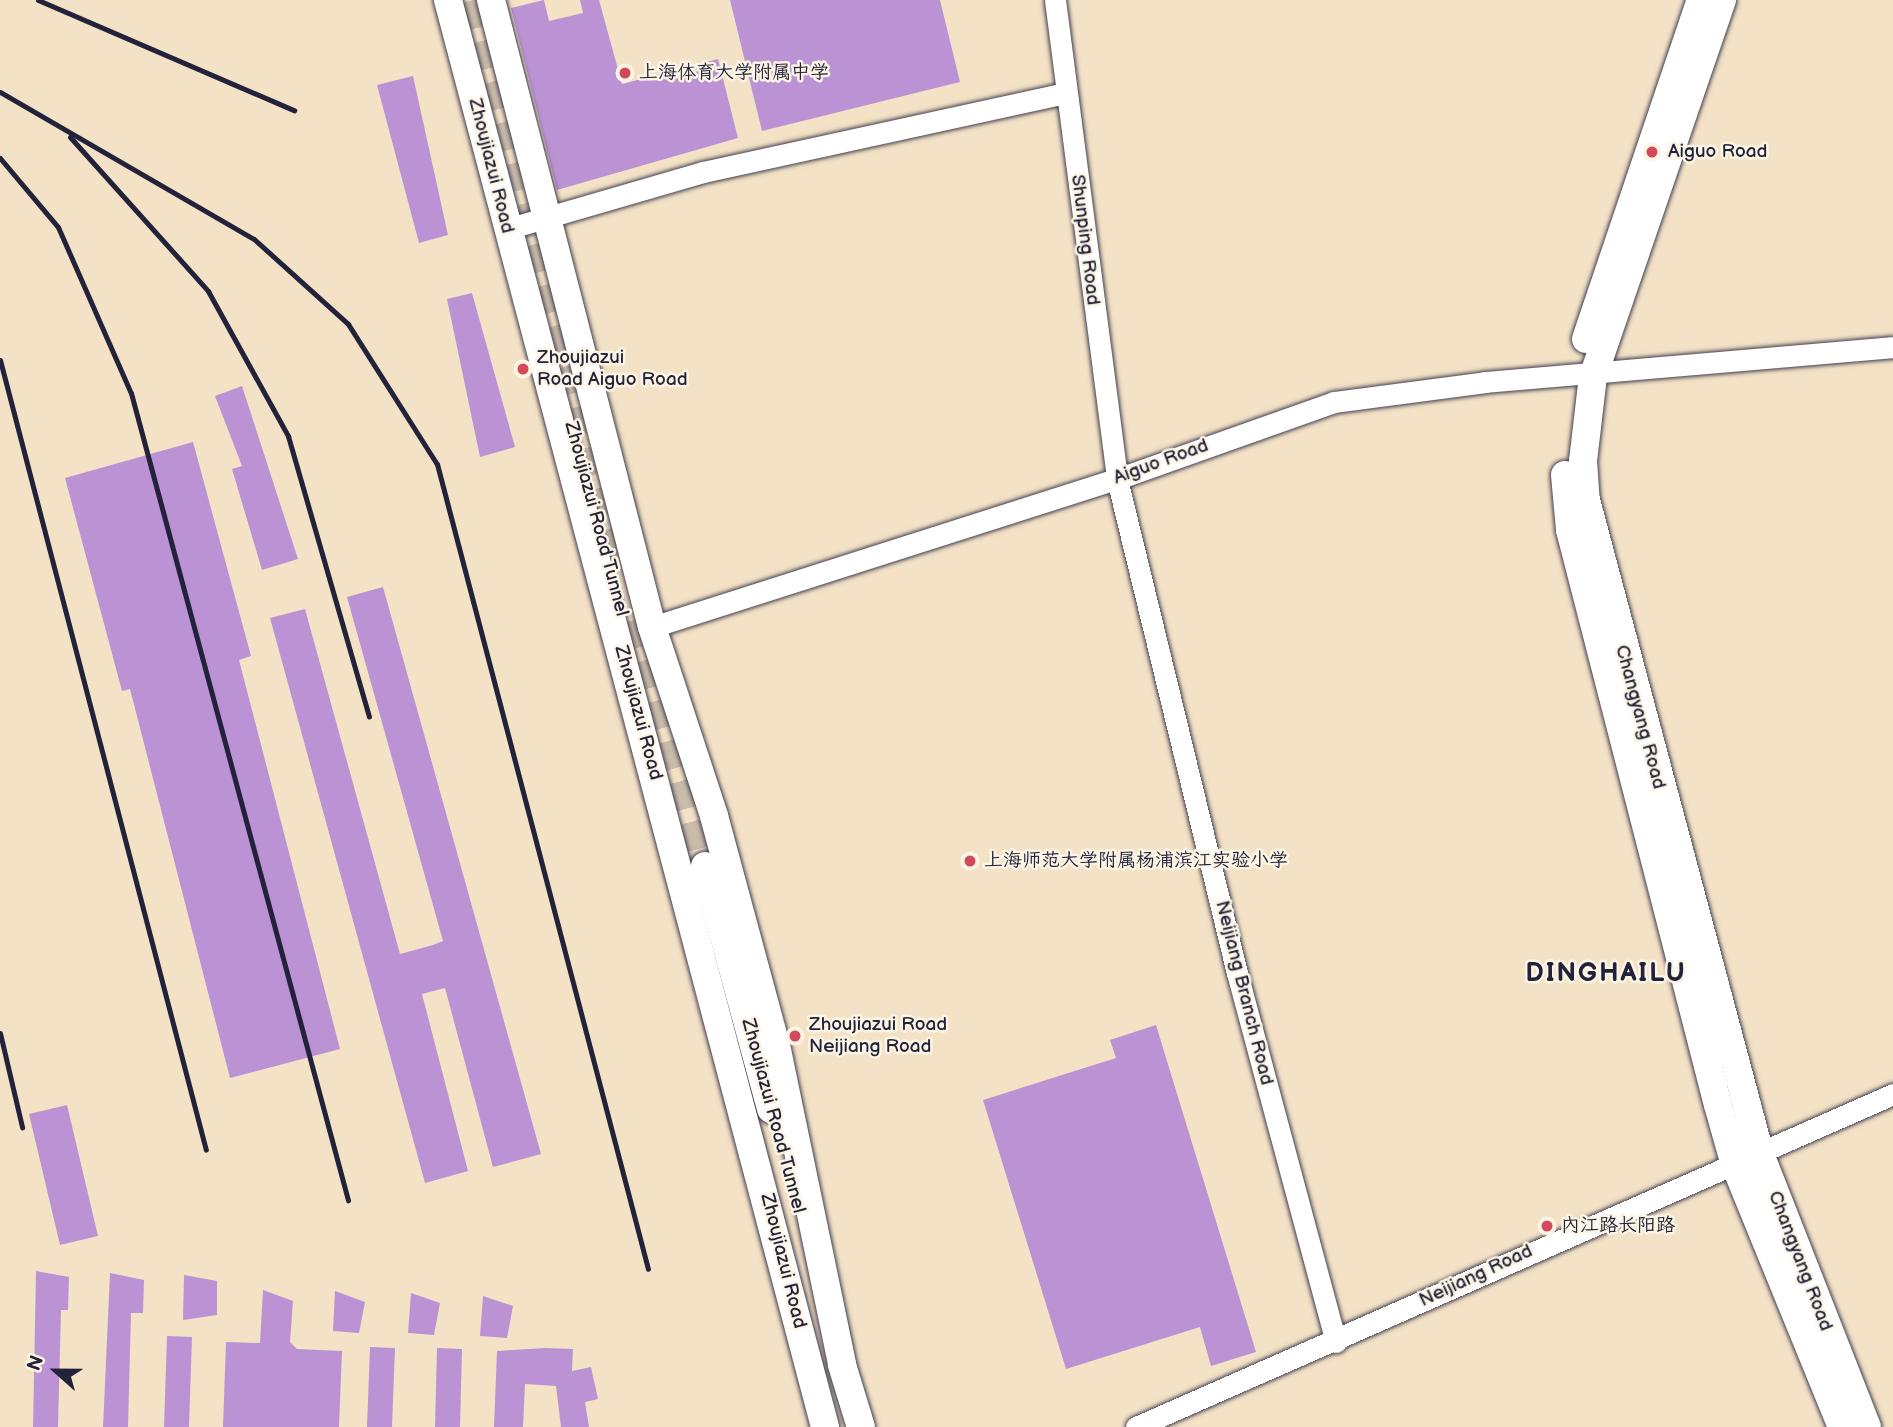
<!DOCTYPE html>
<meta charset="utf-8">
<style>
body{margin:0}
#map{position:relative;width:1893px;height:1427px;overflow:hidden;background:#f4e2c6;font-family:"Balsamiq Sans","LXGW WenKai TC",sans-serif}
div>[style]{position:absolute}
.building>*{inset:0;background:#bb93d5}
.major-tunnel>*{height:28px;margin-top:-14px;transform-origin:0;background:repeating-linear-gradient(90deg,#cabcaa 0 28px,transparent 0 42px)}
.roads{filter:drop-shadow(0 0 2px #423f50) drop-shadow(0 0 2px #423f50)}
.minor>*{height:21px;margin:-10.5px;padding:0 10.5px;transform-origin:10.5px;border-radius:10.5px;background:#fff}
.major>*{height:28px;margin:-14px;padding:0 14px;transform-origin:14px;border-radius:14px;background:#fff}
.rail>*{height:5px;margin:-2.5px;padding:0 2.5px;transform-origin:2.5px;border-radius:2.5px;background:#22223b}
.dots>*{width:19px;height:19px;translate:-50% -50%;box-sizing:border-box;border:4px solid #fcf5e5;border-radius:50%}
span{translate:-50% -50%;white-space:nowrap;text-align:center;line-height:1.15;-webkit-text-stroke:5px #fcf5e5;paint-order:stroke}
.poi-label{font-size:19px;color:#22223b}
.left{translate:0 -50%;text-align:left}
.street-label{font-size:19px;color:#22223b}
.district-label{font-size:26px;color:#22223b;font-weight:700;letter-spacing:2px}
.north{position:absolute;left:21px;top:1336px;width:70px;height:70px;-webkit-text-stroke:5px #fcf5e5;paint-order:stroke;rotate:291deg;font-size:19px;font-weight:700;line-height:28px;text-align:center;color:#22223b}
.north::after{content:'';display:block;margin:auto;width:24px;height:32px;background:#22223b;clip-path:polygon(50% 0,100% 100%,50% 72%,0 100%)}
</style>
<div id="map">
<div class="building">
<i style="clip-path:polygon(544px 0,549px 21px,583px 13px,580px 0,599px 0,622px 84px,718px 59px,738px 138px,557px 190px,511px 8px)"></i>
<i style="clip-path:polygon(730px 0,940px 0,960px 82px,762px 131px)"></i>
<i style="clip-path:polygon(413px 76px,448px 235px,419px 243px,377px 85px)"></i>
<i style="clip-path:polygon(472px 293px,515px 447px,480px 457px,447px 299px)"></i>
<i style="clip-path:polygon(242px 386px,298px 559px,262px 570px,232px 469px,242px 466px,215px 396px)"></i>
<i style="clip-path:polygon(193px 442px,251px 656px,239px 660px,340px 1049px,230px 1078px,130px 689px,122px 691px,65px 478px)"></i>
<i style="clip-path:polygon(383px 587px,541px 1154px,493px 1167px,445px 988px,422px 994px,468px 1171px,425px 1183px,270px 618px,305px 609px,400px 954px,433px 945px,443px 941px,347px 597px)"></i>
<i style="clip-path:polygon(1156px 1025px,1256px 1352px,1211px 1366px,1200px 1327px,1066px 1369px,983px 1100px,1116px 1058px,1110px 1040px)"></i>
<i style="clip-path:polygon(67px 1105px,98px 1236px,60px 1245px,29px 1114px)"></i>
<i style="clip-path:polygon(36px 1271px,69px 1277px,68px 1310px,61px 1310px,58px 1427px,33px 1427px)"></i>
<i style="clip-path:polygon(110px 1273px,144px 1280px,143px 1313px,131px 1313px,128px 1427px,103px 1427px)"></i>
<i style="clip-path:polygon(184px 1275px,217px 1281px,217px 1315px,183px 1320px)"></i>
<i style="clip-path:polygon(263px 1290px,293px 1301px,290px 1342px,297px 1349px,342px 1351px,339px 1427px,223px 1427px,226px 1342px,260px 1343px)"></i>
<i style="clip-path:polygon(335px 1291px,365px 1302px,359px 1333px,333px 1331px)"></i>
<i style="clip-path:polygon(411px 1293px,440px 1303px,434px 1335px,408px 1333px)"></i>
<i style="clip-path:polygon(483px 1296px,513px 1306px,507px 1338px,480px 1336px)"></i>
<i style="clip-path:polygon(167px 1336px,192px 1337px,189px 1427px,164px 1427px)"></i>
<i style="clip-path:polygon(370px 1347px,395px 1348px,392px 1427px,367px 1427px)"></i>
<i style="clip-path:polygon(437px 1348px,462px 1349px,460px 1427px,435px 1427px)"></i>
<i style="clip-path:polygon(546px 1348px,573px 1349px,572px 1371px,591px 1367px,598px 1399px,585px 1402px,589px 1427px,561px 1427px,556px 1386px,525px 1384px,523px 1427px,494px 1427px,497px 1351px)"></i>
</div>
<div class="major-tunnel">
<i style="left:473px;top:0;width:587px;rotate:75.18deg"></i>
<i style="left:637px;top:619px;width:256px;rotate:74.6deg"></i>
</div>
<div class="roads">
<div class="minor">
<i style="left:1055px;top:0;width:483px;rotate:82.6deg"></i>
<i style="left:1117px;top:479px;width:508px;rotate:76.35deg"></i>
<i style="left:1237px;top:973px;width:382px;rotate:75deg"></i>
<i style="left:507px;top:229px;width:204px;rotate:-16.2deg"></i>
<i style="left:703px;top:172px;width:371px;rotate:-12.3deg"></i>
<i style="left:652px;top:627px;width:488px;rotate:-17.7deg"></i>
<i style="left:1117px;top:479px;width:230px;rotate:-19.5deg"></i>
<i style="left:1334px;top:402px;width:152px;rotate:-7.5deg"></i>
<i style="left:1485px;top:382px;width:409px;rotate:-4.9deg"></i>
<i style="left:1136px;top:1427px;width:827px;rotate:-23.74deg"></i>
</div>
<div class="major">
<i style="left:448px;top:0;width:1476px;rotate:75.2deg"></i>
<i style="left:491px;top:0;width:647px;rotate:75.6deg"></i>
<i style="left:652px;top:627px;width:199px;rotate:71.8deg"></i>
<i style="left:714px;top:816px;width:237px;rotate:74.9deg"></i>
<i style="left:776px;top:1045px;width:327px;rotate:78.3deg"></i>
<i style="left:842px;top:1365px;width:65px;rotate:73deg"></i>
<i style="left:1722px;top:0;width:398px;rotate:108.9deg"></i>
<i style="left:1593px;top:376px;width:86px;rotate:96.7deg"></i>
<i style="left:1583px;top:461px;width:39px;rotate:86deg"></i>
<i style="left:1586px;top:500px;width:677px;rotate:75.1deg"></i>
<i style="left:1760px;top:1154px;width:293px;rotate:68.6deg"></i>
<i style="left:1586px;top:339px;width:358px;rotate:-71.3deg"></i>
<i style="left:1565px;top:475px;width:55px;rotate:84.8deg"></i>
<i style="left:1570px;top:530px;width:594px;rotate:75.57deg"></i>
<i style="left:1718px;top:1105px;width:62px;rotate:74.2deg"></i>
<i style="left:1735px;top:1165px;width:283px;rotate:67.8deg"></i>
<i style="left:705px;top:866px;width:252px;rotate:74.8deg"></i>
</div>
</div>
<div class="rail">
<i style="left:38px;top:0;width:279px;rotate:23.3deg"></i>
<i style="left:0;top:92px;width:293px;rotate:30.1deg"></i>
<i style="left:254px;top:239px;width:127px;rotate:42.1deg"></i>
<i style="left:348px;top:324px;width:166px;rotate:57.6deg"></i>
<i style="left:437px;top:464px;width:832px;rotate:75.31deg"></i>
<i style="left:70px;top:137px;width:207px;rotate:48.1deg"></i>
<i style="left:208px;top:291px;width:166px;rotate:61.1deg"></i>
<i style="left:288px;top:436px;width:292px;rotate:73.9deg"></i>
<i style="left:0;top:158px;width:90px;rotate:50deg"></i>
<i style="left:58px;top:227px;width:181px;rotate:66.3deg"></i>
<i style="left:131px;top:393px;width:836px;rotate:74.95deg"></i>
<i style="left:0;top:360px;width:816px;rotate:75.39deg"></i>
<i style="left:0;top:1033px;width:97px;rotate:76.8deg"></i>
</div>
<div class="dots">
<i style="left:625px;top:73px;background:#d1495b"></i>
<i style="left:1652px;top:152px;background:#d1495b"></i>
<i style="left:523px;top:369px;background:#d1495b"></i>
<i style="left:970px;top:861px;background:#d1495b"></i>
<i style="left:795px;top:1036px;background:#d1495b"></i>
<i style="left:1547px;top:1226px;background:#d1495b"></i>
</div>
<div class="poi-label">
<span class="left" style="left:639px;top:73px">上海体育大学附属中学</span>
<span class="left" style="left:1668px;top:152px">Aiguo Road</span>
<span class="left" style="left:537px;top:369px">Zhoujiazui<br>Road Aiguo Road</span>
<span class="left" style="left:984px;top:861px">上海师范大学附属杨浦滨江实验小学</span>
<span class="left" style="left:809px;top:1036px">Zhoujiazui Road<br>Neijiang Road</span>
<span class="left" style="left:1561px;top:1226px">内江路长阳路</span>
</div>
<div class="street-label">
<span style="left:491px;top:166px;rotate:76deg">Zhoujiazui Road</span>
<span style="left:1085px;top:240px;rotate:83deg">Shunping Road</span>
<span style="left:1161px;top:462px;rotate:-20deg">Aiguo Road</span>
<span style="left:596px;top:519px;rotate:75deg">Zhoujiazui Road Tunnel</span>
<span style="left:638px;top:713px;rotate:75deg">Zhoujiazui Road</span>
<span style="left:1640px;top:717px;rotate:75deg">Changyang Road</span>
<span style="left:1244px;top:993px;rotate:76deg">Neijiang Branch Road</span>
<span style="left:773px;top:1116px;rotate:75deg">Zhoujiazui Road Tunnel</span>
<span style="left:783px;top:1261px;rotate:76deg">Zhoujiazui Road</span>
<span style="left:1800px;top:1261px;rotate:69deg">Changyang Road</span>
<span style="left:1476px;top:1276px;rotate:-25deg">Neijiang Road</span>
</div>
<div class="district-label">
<span style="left:1606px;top:974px">DINGHAILU</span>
</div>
<div class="north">N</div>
</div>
